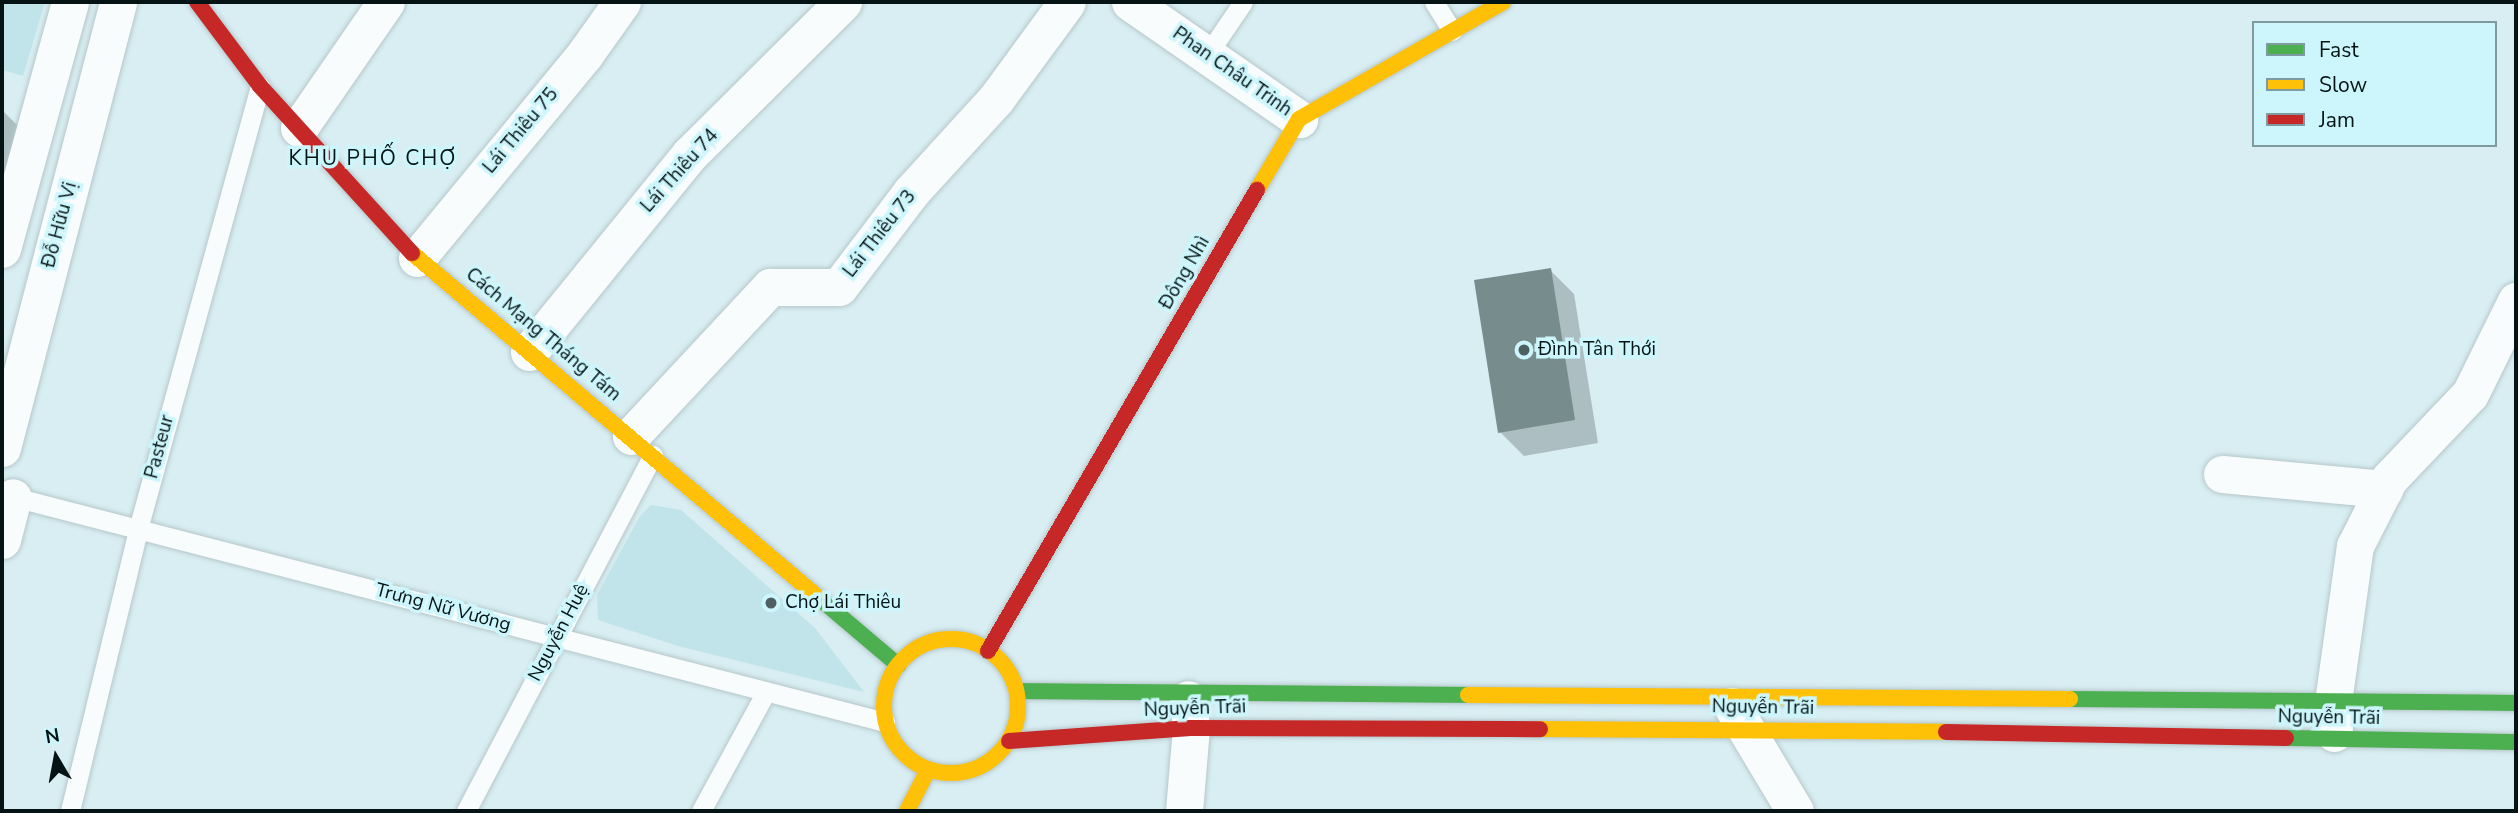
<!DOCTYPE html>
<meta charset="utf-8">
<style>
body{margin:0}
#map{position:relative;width:2518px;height:813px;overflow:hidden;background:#d8eef2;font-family:"Nunito Sans",sans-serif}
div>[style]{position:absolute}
.green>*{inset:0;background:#c0e4e9}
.shadow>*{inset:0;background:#0003}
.building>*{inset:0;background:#778c8d}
.roads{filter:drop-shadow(0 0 2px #b6c7ca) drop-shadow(0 0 2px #b6c7ca)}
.lane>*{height:19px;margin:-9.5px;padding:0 9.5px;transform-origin:9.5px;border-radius:9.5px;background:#f9fcfd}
.street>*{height:37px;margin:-18.5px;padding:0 18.5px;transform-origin:18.5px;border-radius:18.5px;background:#f9fcfd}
.fast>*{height:16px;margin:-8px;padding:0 8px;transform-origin:8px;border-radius:8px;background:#4caf50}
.slow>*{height:16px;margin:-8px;padding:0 8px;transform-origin:8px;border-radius:8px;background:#ffc107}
.slow>.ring{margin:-8px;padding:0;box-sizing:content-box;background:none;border:16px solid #ffc107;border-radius:50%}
.jam>*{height:16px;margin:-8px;padding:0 8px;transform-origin:8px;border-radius:8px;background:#c62828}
.dots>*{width:19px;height:19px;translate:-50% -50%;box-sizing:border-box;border:4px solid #cdf6fc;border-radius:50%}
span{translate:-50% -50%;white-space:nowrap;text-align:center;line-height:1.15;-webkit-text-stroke:7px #cdf6fc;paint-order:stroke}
.street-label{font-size:19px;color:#051315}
.poi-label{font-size:19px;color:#051315}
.left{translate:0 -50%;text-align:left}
.neighbourhood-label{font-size:21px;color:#051315;letter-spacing:2px}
.frame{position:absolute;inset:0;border:4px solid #051315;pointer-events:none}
.legend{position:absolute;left:2252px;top:21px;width:245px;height:126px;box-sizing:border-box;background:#cdf6fc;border:2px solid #7d9ba0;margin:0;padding:9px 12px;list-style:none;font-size:21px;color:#051315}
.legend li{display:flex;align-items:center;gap:14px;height:35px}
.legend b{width:35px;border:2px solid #7d9ba0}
.north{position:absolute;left:21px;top:722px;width:70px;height:70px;-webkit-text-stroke:5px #cdf6fc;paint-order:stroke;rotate:350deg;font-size:19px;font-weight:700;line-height:28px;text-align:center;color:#051315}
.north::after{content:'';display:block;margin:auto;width:24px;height:32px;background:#051315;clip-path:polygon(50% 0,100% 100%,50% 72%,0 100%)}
</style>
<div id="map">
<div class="green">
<i style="clip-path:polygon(2px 2px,45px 2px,23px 76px,2px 70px)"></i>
<i style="clip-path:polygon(651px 505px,681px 510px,815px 628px,864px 692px,678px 646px,598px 620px,597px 595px,640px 516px)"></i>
</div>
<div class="shadow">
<i style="clip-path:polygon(2px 110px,21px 129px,2px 206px)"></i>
<i style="clip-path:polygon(1550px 270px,1574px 294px,1598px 443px,1524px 456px,1500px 432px)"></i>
</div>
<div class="building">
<i style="clip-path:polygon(1551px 268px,1575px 420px,1498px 433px,1474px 280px)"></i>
</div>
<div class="roads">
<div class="lane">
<i style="left:1434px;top:2px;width:34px;rotate:58deg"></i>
<i style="left:1207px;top:55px;width:64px;rotate:-55.8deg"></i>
<i style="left:6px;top:495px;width:908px;rotate:14.48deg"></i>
<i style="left:70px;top:811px;width:290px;rotate:-76.4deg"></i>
<i style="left:138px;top:529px;width:459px;rotate:-74.6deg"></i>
<i style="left:466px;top:811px;width:402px;rotate:-62.3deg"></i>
<i style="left:701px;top:811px;width:136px;rotate:-61.4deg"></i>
</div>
<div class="street">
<i style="left:1130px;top:2px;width:206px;rotate:34.7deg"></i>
<i style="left:299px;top:128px;width:153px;rotate:-55.4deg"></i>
<i style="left:2px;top:249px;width:256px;rotate:-74.6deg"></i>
<i style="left:417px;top:258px;width:264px;rotate:-50.5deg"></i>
<i style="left:585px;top:54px;width:64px;rotate:-54.6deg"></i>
<i style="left:529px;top:352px;width:255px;rotate:-50.9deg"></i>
<i style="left:690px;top:154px;width:216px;rotate:-44.8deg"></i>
<i style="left:631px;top:436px;width:204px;rotate:-47deg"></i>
<i style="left:770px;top:287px;width:69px"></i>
<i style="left:839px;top:287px;width:119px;rotate:-52.8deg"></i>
<i style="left:911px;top:192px;width:126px;rotate:-47.6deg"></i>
<i style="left:996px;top:99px;width:120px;rotate:-53.8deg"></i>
<i style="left:2px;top:448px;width:461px;rotate:-75.4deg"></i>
<i style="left:2222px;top:474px;width:163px;rotate:5.3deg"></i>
<i style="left:2px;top:540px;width:44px;rotate:-75.7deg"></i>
<i style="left:1732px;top:706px;width:122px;rotate:59deg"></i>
<i style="left:2334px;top:733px;width:31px;rotate:-92deg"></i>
<i style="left:2333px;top:702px;width:158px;rotate:-82deg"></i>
<i style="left:2355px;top:546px;width:75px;rotate:-63.1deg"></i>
<i style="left:2389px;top:479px;width:117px;rotate:-46.4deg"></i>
<i style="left:2470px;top:394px;width:104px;rotate:-63.7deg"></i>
<i style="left:1184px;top:811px;width:83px;rotate:-85.2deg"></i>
<i style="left:1191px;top:728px;width:29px;rotate:-96deg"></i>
</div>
<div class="fast">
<i style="left:819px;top:598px;width:104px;rotate:40.3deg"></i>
<i style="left:1017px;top:691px;width:451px;rotate:0.5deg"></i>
<i style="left:2070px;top:699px;width:446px;rotate:0.5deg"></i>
<i style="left:2286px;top:738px;width:230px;rotate:1deg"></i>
</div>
<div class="slow">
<i style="left:1257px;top:190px;width:82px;rotate:-59.4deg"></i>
<i style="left:1299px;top:119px;width:235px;rotate:-29.8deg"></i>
<i style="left:412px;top:253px;width:534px;rotate:40.29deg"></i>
<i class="ring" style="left:884px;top:639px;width:118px;height:118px"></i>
<i style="left:1468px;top:695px;width:602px;rotate:0.38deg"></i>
<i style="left:1540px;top:729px;width:406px;rotate:0.4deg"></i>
<i style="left:907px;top:811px;width:46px;rotate:-62.9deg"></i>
</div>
<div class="jam">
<i style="left:197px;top:2px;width:105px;rotate:53.1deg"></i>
<i style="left:260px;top:86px;width:226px;rotate:47.7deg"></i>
<i style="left:988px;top:651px;width:534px;rotate:-59.74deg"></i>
<i style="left:1946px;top:732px;width:340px;rotate:1deg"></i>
<i style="left:1009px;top:741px;width:182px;rotate:-4.1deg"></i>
<i style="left:1191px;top:728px;width:349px;rotate:0.2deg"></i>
</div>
</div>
<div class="dots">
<i style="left:1524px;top:350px;background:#4f6062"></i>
<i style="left:771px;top:603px;background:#4f6062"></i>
</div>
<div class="street-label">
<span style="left:1232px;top:72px;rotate:35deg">Phan Châu Trinh</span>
<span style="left:521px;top:131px;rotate:-50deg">Lái Thiêu 75</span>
<span style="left:680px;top:171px;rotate:-48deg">Lái Thiêu 74</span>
<span style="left:60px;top:225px;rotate:-75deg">Đỗ Hữu Vị</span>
<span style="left:880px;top:234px;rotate:-52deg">Lái Thiêu 73</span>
<span style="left:1185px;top:273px;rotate:-60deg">Đông Nhì</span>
<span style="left:543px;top:335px;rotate:40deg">Cách Mạng Tháng Tám</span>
<span style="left:160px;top:447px;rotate:-75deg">Pasteur</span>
<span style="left:443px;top:608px;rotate:15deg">Trưng Nữ Vương</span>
<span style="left:559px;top:633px;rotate:-62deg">Nguyễn Huệ</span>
<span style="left:1763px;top:708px;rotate:1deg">Nguyễn Trãi</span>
<span style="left:1195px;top:709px;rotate:-2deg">Nguyễn Trãi</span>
<span style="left:2329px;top:718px;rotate:1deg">Nguyễn Trãi</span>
</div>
<div class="poi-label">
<span class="left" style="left:1538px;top:350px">Đình Tân Thới</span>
<span class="left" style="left:785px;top:603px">Chợ Lái Thiêu</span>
</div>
<div class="neighbourhood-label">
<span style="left:373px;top:158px">KHU PHỐ CHỢ</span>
</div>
<div class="frame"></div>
<ul class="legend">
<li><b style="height:9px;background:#4caf50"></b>Fast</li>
<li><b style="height:9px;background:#ffc107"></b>Slow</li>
<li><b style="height:9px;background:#c62828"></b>Jam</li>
</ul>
<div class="north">N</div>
</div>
